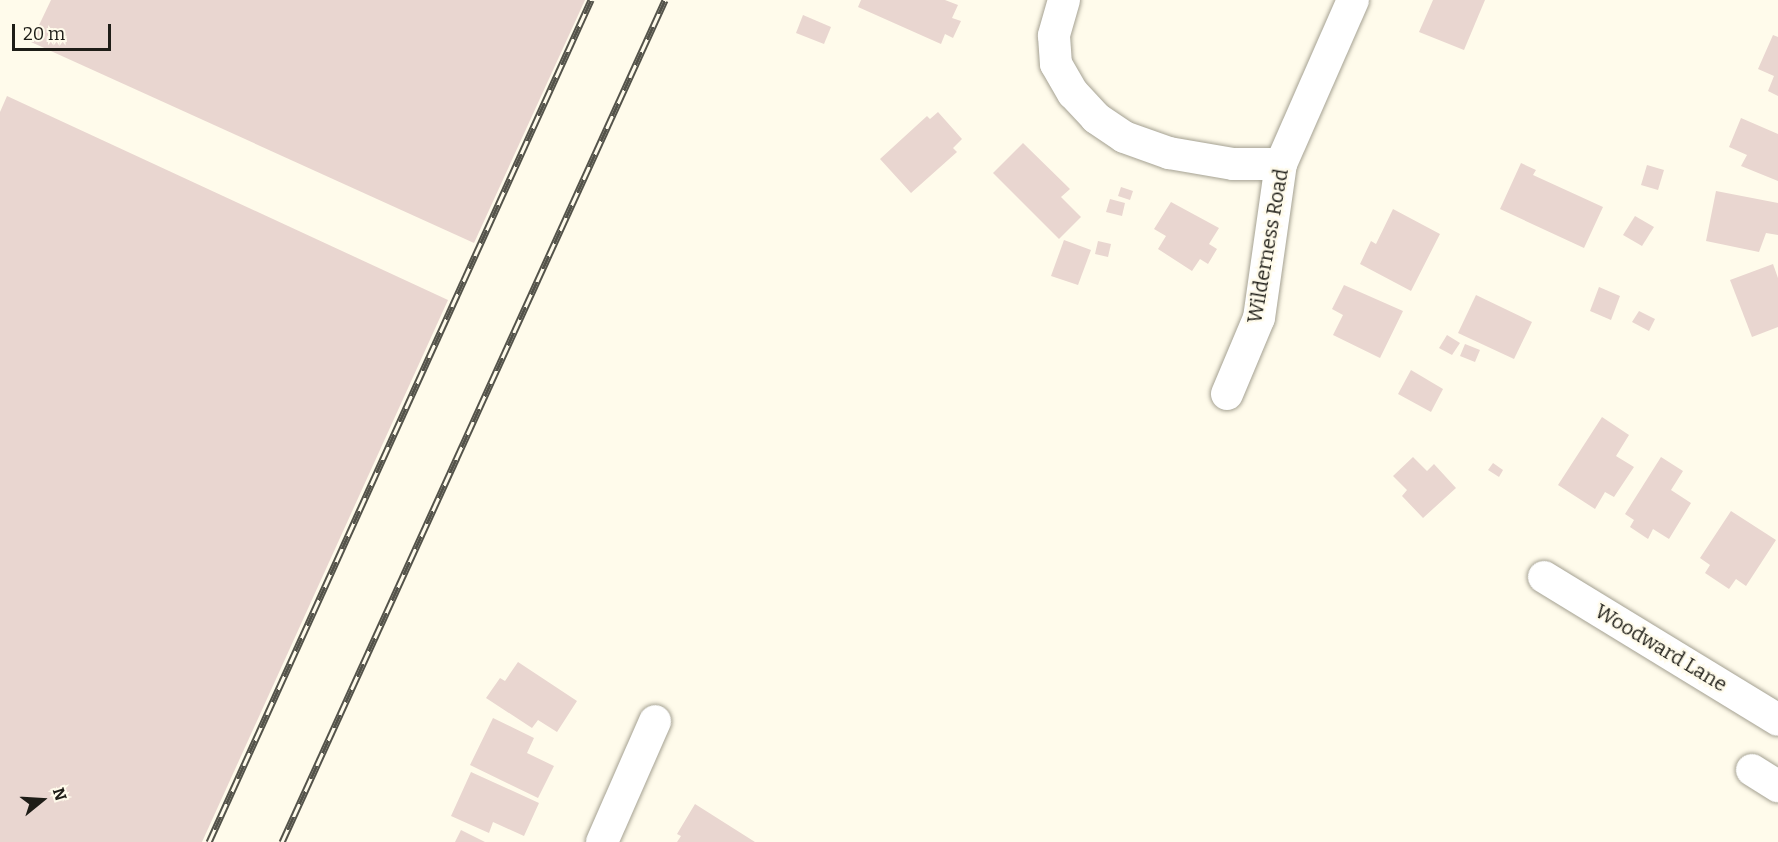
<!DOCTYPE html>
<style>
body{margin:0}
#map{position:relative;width:1778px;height:842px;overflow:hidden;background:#fffbeb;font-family:Bitter,serif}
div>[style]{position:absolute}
.building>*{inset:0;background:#e9d6d0}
.roads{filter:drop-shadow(0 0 2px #a5a192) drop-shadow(0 0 2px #a5a192)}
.minor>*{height:32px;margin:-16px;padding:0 16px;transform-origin:16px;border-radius:16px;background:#fff}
.rail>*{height:7px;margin-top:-3.5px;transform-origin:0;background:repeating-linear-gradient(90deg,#fffbeb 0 14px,#54534a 0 28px);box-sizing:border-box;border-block:2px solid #54534a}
span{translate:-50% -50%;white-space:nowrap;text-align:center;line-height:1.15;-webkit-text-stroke:4.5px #fffbeb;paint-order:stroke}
.street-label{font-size:20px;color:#1e1d17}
.north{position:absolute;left:12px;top:770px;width:60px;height:60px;-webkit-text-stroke:4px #fffbeb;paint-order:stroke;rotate:72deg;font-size:16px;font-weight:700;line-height:24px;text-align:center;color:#1e1d17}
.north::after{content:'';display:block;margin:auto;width:21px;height:27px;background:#1e1d17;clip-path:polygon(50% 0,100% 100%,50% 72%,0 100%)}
.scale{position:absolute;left:12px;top:24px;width:99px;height:27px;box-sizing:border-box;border:3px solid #1e1d17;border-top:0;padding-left:8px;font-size:18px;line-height:21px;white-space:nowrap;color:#1e1d17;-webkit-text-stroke:4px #fffbeb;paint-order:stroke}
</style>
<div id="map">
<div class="building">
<i style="clip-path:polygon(51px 0,585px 0,474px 243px,31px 42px)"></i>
<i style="clip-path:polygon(861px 0,945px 0,958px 5px,952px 18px,961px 21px,953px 38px,945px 34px,941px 44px,858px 7px)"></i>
<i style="clip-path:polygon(1433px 0,1485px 0,1464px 50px,1419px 32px)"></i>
<i style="clip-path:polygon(803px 15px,831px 27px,824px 44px,796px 33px)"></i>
<i style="clip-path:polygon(1773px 35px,1778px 37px,1778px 96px,1768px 91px,1774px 76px,1758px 69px)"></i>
<i style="clip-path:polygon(7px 96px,448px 300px,202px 842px,0 842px,0 112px)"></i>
<i style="clip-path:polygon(938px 112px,962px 139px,953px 148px,957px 152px,911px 193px,880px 159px,927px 116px,930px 119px)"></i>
<i style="clip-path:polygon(1741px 118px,1778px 134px,1778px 181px,1741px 166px,1747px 155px,1729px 147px)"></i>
<i style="clip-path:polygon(1023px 143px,1070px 189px,1061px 197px,1081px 217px,1059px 239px,993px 173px)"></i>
<i style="clip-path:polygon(1521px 163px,1536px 170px,1533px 175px,1603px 207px,1584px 248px,1500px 209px)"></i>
<i style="clip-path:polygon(1647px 165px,1664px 170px,1658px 190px,1641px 185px)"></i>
<i style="clip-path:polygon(1121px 187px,1133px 191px,1130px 200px,1118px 196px)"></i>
<i style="clip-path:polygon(1716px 191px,1778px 203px,1778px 235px,1766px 233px,1759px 252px,1706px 241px)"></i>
<i style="clip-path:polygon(1110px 199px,1125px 203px,1122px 216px,1106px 212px)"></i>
<i style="clip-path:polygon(1171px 202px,1219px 228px,1209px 244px,1217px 249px,1208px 264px,1200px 259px,1192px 271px,1158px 249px,1166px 236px,1154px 229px)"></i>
<i style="clip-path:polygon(1393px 209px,1440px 234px,1411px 291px,1360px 264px,1371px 241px,1376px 244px)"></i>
<i style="clip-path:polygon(1635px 216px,1654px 227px,1642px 246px,1623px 235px)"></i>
<i style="clip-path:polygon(1064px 240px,1091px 250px,1078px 285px,1051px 276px)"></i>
<i style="clip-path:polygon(1098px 241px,1111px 244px,1108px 257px,1095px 254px)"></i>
<i style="clip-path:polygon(1773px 264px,1778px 278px,1778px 327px,1752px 337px,1730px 280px)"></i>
<i style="clip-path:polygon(1344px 285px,1403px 311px,1380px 358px,1333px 335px,1343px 315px,1332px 309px)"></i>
<i style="clip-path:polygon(1599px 287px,1620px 296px,1611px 320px,1590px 311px)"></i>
<i style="clip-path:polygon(1476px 295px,1532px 322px,1514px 359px,1458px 333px)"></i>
<i style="clip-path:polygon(1639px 311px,1655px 319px,1649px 331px,1632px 322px)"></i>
<i style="clip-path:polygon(1447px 335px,1460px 343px,1452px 355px,1439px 348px)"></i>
<i style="clip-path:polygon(1465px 344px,1480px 350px,1475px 362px,1460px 356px)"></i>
<i style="clip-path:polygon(1411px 370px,1443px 389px,1431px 412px,1398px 394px)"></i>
<i style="clip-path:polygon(1602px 417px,1629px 435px,1616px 456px,1634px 467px,1614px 497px,1605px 492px,1595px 509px,1558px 485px)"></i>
<i style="clip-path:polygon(1413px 457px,1427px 471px,1434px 464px,1456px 488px,1423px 518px,1402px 496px,1407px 490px,1393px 476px)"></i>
<i style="clip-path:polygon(1661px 457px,1683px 471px,1671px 490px,1691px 503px,1669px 539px,1653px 529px,1648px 539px,1630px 527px,1634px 520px,1625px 514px)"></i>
<i style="clip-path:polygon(1493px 463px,1503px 470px,1499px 477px,1488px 470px)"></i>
<i style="clip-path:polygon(1731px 511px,1776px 540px,1746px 586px,1736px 579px,1729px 589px,1705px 573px,1710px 565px,1700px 558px)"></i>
<i style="clip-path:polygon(518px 662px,577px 701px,557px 732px,538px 720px,532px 728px,486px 698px,500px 678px,505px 681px)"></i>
<i style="clip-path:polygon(493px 718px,534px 738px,527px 753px,554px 766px,538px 798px,470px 765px)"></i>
<i style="clip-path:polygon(471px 772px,539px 803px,524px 836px,493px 822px,489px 833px,451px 816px)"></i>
<i style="clip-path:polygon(695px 804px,755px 842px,677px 842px,681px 836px,677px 834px)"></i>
<i style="clip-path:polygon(461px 830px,485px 842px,455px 842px)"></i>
</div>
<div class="roads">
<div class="minor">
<i style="left:1064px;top:0;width:37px;rotate:106deg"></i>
<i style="left:1054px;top:36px;width:28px;rotate:86deg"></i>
<i style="left:1056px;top:64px;width:34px;rotate:60deg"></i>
<i style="left:1073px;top:93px;width:34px;rotate:47deg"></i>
<i style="left:1096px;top:118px;width:34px;rotate:34deg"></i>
<i style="left:1124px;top:137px;width:48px;rotate:19.6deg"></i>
<i style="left:1169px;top:153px;width:65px;rotate:9.8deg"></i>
<i style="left:1233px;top:164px;width:48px"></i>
<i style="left:1227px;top:394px;width:82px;rotate:-67.2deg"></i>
<i style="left:1259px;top:318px;width:156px;rotate:-81.9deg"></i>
<i style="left:1281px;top:164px;width:179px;rotate:-66.3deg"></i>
<i style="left:1544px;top:577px;width:274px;rotate:31.4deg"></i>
<i style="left:1752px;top:770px;width:31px;rotate:32deg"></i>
<i style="left:602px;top:842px;width:132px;rotate:-66.3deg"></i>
</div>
</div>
<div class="rail">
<i style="left:209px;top:842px;width:925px;rotate:-65.6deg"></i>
<i style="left:282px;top:842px;width:925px;rotate:-65.54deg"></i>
</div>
<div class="street-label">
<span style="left:1268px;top:246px;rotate:-80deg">Wilderness Road</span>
<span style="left:1661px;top:648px;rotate:31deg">Woodward Lane</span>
</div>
<div class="north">N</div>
<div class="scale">20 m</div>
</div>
